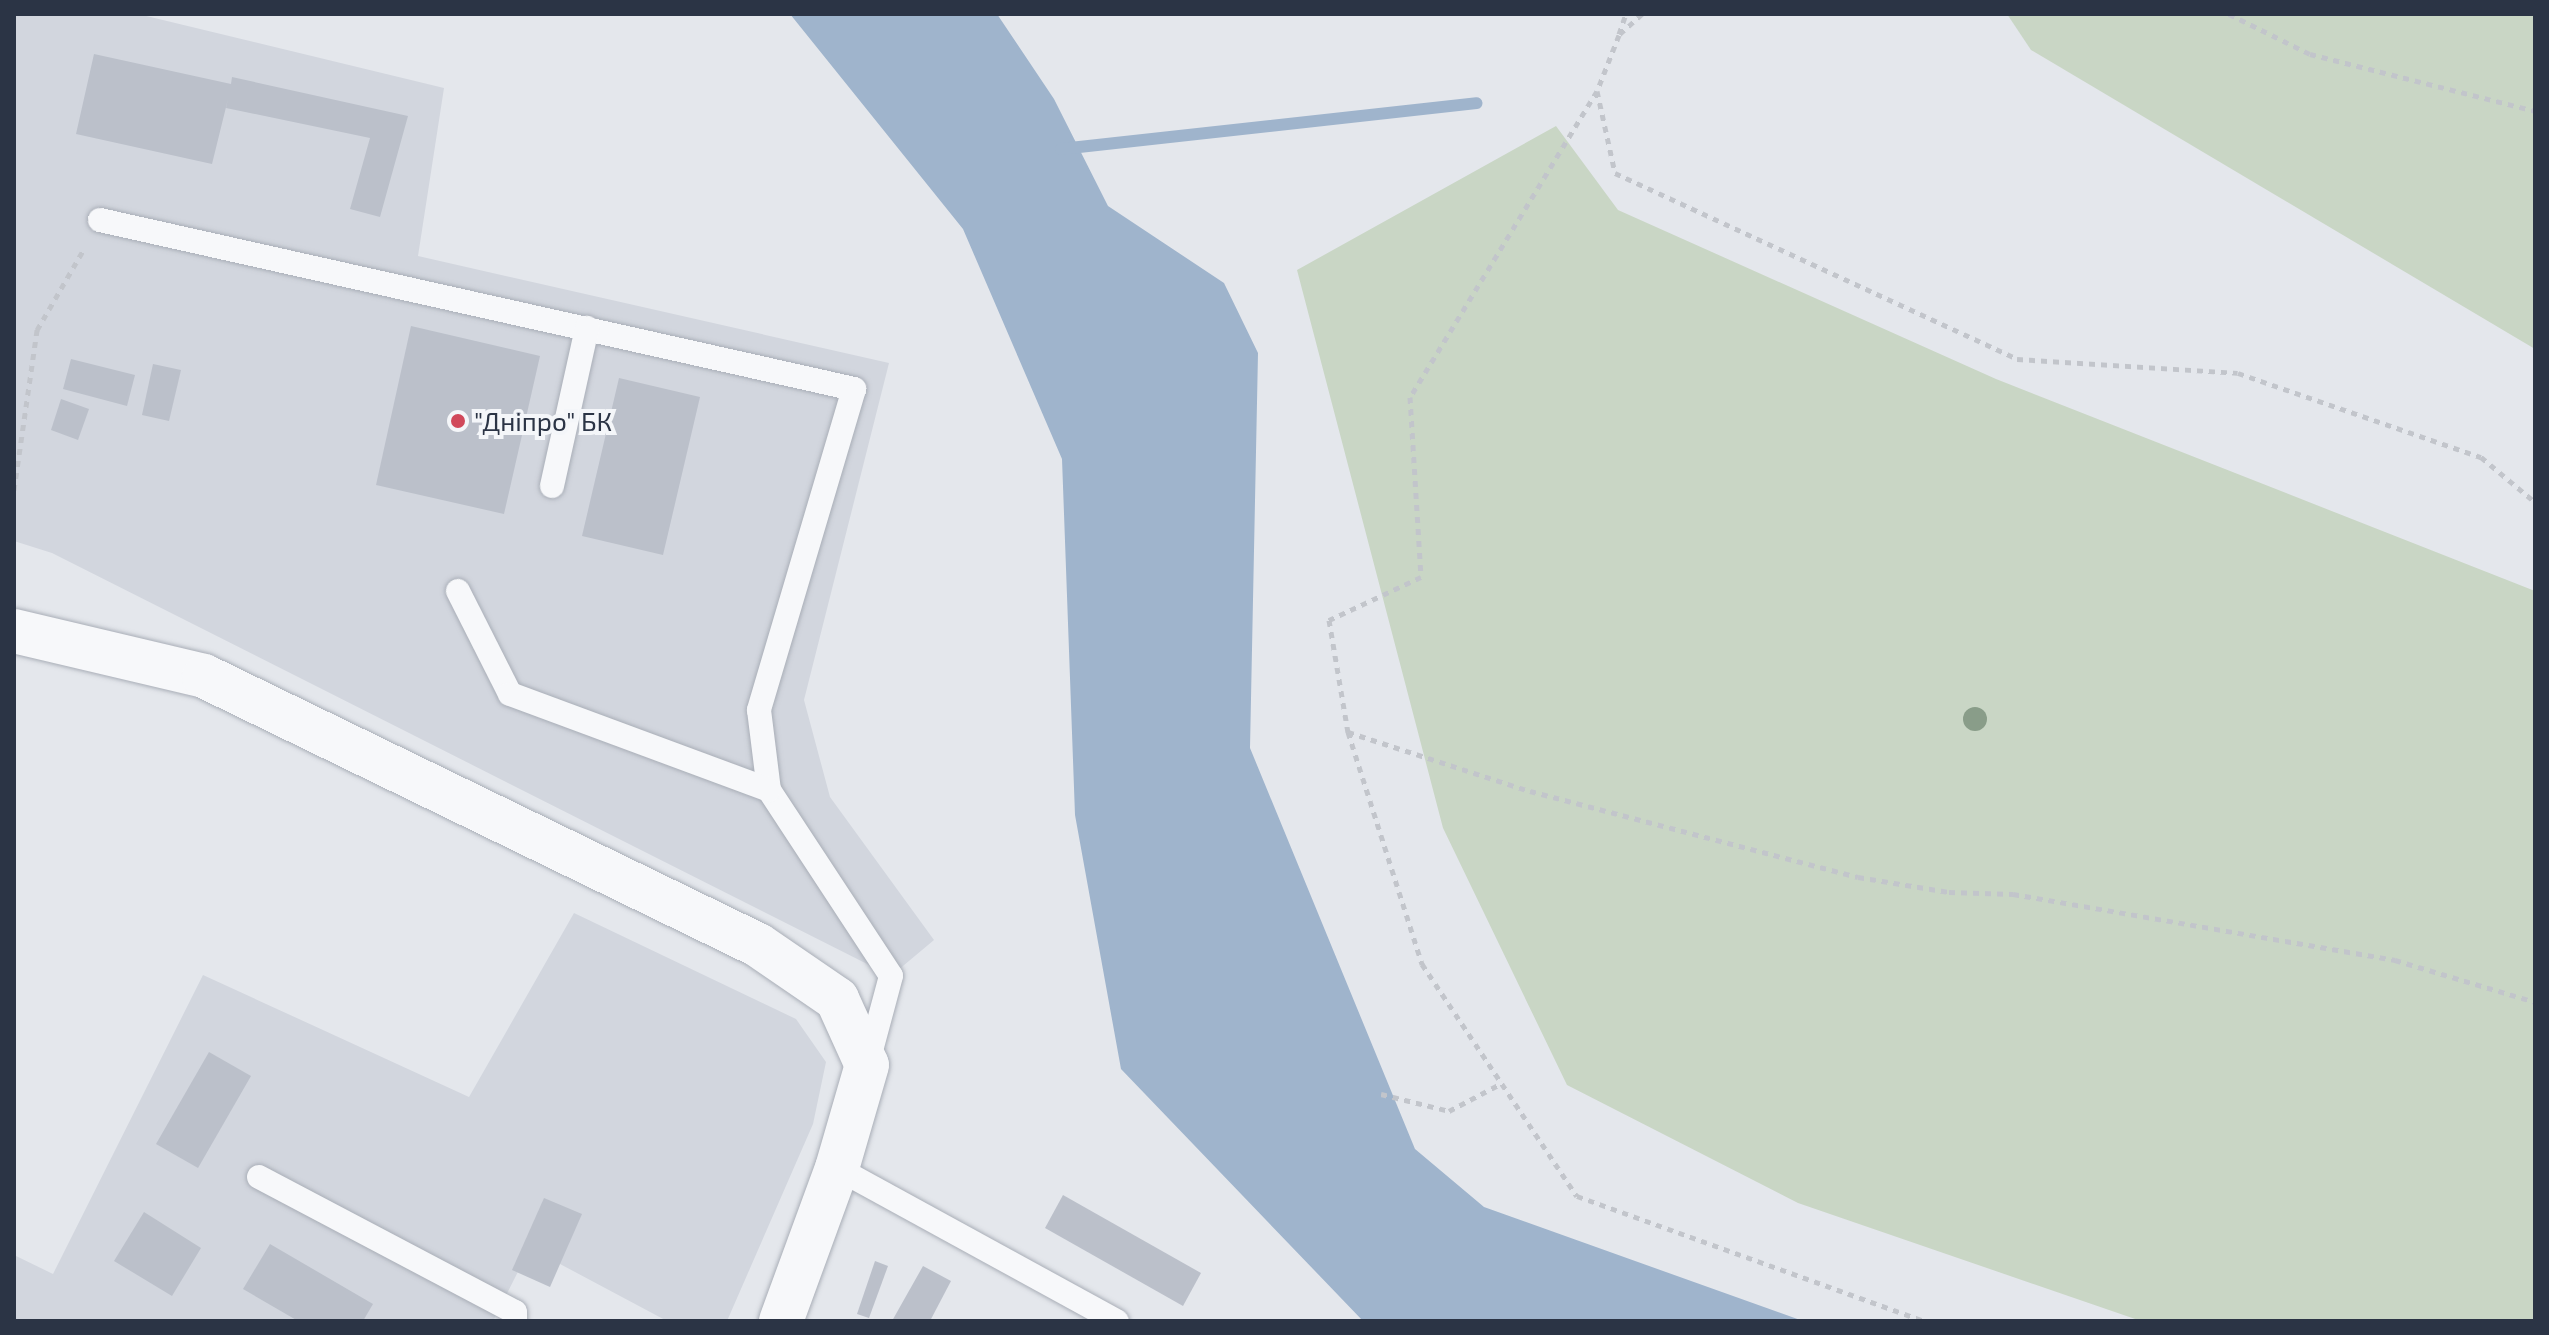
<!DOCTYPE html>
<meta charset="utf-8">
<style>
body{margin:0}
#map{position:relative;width:2549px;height:1335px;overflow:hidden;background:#e4e7ec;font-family:"Exo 2",sans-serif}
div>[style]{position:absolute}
.built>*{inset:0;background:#d2d6de}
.green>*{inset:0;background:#c9d6c5}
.water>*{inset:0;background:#9fb4cc}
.stream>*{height:12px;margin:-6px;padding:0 6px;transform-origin:6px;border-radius:6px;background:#9fb4cc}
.building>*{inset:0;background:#bbc0ca}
.path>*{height:5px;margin-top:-2.5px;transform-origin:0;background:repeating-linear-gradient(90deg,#c2c5cb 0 6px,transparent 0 12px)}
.roads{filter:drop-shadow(0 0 2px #a9aeb7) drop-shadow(0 0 2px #a9aeb7)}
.lane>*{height:24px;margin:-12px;padding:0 12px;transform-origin:12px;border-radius:12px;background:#f7f8fa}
.street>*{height:44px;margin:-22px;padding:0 22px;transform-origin:22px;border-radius:22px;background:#f7f8fa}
.trees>*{width:24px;height:24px;margin:-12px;border-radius:50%;background:#899d89}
.dots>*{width:22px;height:22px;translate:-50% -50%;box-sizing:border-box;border:4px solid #f4f6f9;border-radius:50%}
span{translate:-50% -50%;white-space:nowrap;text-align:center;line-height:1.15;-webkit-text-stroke:8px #f4f6f9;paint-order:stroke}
.poi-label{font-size:26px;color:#2b3445}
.left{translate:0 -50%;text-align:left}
.frame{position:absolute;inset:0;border:16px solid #2b3445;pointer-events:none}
</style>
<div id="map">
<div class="built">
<i style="clip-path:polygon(14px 14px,138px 14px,444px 88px,418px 256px,889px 363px,804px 700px,830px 797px,934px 940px,891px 976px,52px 553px,14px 541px)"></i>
<i style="clip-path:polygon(574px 913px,796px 1019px,826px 1062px,813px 1124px,727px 1321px,667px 1321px,530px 1248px,493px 1321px,14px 1321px,14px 1255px,53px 1274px,203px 975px,469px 1097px)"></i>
</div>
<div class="green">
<i style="clip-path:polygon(2007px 14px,2535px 14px,2535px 349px,2031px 50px)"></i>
<i style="clip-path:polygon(1556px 126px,1618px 210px,1996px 379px,2535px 591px,2535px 1321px,2141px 1321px,1798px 1203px,1567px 1085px,1443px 828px,1297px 270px)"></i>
</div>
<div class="water">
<i style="clip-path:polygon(790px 14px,997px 14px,1054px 99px,1108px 206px,1224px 283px,1258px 353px,1250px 748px,1415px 1149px,1484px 1207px,1803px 1321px,1363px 1321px,1121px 1069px,1075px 815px,1062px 459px,963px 229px)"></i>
</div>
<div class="stream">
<i style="left:1061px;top:149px;width:418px;rotate:-6.3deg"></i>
</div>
<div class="building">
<i style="clip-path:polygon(94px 54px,231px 84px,232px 77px,408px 116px,380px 217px,350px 209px,370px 138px,226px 108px,228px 99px,212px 164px,76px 134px)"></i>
<i style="clip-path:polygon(411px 326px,540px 356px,504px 514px,376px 485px)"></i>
<i style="clip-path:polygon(71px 359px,135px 375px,127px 406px,63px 389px)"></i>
<i style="clip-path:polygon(153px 364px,181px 370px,169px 421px,142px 415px)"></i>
<i style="clip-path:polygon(619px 378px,700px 397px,663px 555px,582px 536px)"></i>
<i style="clip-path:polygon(61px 399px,89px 409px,78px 440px,51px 430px)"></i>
<i style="clip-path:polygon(209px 1052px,251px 1076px,198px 1168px,156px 1144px)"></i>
<i style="clip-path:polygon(1063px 1195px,1201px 1273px,1183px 1306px,1045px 1228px)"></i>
<i style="clip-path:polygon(544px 1198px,582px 1214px,550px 1287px,512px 1270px)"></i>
<i style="clip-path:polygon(144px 1212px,201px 1248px,172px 1296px,114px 1261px)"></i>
<i style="clip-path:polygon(270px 1244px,373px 1304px,363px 1321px,298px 1321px,243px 1289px)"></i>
<i style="clip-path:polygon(875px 1261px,888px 1266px,869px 1318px,857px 1314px)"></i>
<i style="clip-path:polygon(923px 1266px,951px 1281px,930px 1321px,892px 1321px)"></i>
</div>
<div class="path">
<i style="left:1642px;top:14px;width:31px;rotate:138deg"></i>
<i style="left:1619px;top:35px;width:60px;rotate:111.4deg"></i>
<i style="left:1597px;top:91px;width:84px;rotate:77.6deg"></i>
<i style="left:1615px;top:173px;width:443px;rotate:24.8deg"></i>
<i style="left:2017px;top:359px;width:221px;rotate:3.6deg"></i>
<i style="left:2238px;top:373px;width:257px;rotate:19.1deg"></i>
<i style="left:2481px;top:457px;width:70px;rotate:39.8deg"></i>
<i style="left:2229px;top:14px;width:90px;rotate:26.3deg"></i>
<i style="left:2310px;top:54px;width:232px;rotate:14.2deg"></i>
<i style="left:1619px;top:34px;width:21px;rotate:-71deg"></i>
<i style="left:1597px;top:91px;width:359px;rotate:121.4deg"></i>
<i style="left:1410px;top:397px;width:180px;rotate:86.5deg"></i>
<i style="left:1421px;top:577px;width:102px;rotate:154.9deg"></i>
<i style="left:1329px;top:620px;width:114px;rotate:80.4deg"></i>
<i style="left:1348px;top:732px;width:244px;rotate:72.3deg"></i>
<i style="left:1422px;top:964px;width:279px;rotate:56.3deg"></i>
<i style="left:1577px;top:1196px;width:370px;rotate:19.8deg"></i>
<i style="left:14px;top:490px;width:162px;rotate:-81.8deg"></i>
<i style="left:37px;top:330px;width:94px;rotate:-59.9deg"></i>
<i style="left:1348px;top:732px;width:191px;rotate:18deg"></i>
<i style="left:1530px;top:791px;width:339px;rotate:14.7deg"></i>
<i style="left:1858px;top:877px;width:92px;rotate:9.4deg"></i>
<i style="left:1949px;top:892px;width:64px;rotate:1.8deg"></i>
<i style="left:2013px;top:894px;width:388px;rotate:9.8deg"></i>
<i style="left:2395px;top:960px;width:146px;rotate:16.7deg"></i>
<i style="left:1381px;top:1094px;width:70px;rotate:14deg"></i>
<i style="left:1449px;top:1111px;width:60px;rotate:-27.8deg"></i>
</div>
<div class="roads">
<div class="lane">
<i style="left:100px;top:220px;width:773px;rotate:12.63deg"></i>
<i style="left:854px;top:389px;width:335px;rotate:106.5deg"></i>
<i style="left:759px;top:710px;width:81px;rotate:82.9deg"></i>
<i style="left:769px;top:790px;width:222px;rotate:56.7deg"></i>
<i style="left:891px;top:976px;width:89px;rotate:105deg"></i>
<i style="left:552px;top:486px;width:162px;rotate:-77.5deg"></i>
<i style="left:458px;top:591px;width:115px;rotate:63.2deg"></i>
<i style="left:510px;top:694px;width:276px;rotate:20.3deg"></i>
<i style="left:837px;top:1168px;width:319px;rotate:28.7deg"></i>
<i style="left:259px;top:1177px;width:289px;rotate:27.8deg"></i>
<i style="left:515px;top:1312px;width:9px;rotate:90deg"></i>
</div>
<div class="street">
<i style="left:14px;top:631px;width:195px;rotate:13.3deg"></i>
<i style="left:204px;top:676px;width:616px;rotate:25.9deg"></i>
<i style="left:758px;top:945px;width:96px;rotate:34.4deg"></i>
<i style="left:837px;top:999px;width:72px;rotate:65.6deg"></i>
<i style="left:867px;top:1065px;width:107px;rotate:106.2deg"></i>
<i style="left:837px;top:1168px;width:163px;rotate:110.1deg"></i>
</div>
</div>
<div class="trees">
<i style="left:1975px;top:719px"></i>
</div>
<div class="dots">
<i style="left:458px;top:421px;background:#d1495b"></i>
</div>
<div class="poi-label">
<span class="left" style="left:474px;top:421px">"Дніпро" БК</span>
</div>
<div class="frame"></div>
</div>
